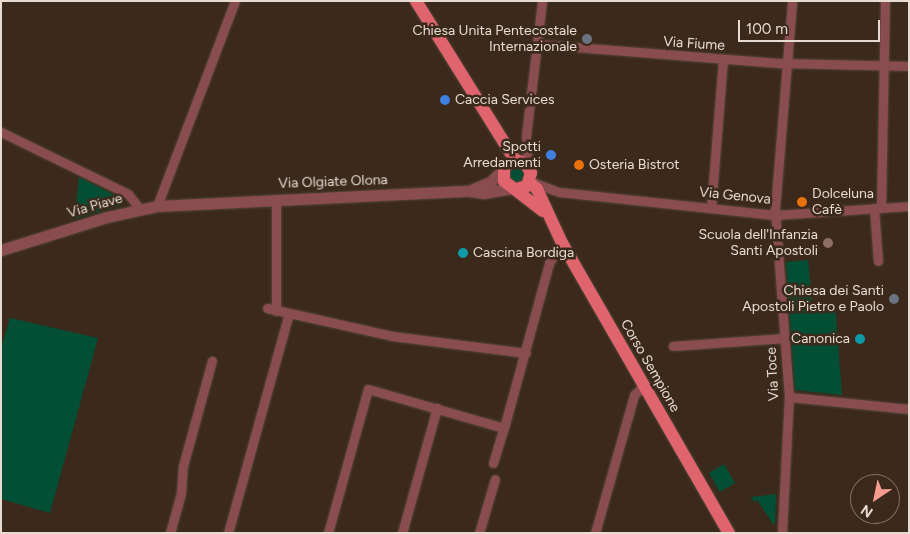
<!DOCTYPE html>
<meta charset="utf-8">
<style>
body{margin:0}
#map{position:relative;width:910px;height:534px;overflow:hidden;background:#3b2a1b;font-family:Figtree,sans-serif}
div>[style]{position:absolute}
.green>*{inset:0;background:#034f35}
.round{border-radius:50%}
.roads{filter:drop-shadow(0 0 1px #574638) drop-shadow(0 0 1px #574638)}
.minor>*{height:9px;margin:-4.5px;padding:0 4.5px;transform-origin:4.5px;border-radius:4.5px;background:#894c4f}
.tertiary>*{height:11px;margin:-5.5px;padding:0 5.5px;transform-origin:5.5px;border-radius:5.5px;background:#894c4f}
.primary>*{height:12px;margin:-6px;padding:0 6px;transform-origin:6px;border-radius:6px;background:#e0646e}
.dots>*{width:14px;height:14px;translate:-50% -50%;box-sizing:border-box;border:2px solid #3b2a1b;border-radius:50%}
span{translate:-50% -50%;white-space:nowrap;text-align:center;line-height:1.15;-webkit-text-stroke:5px #3b2a1b;paint-order:stroke}
.poi-label{font-size:14px;color:#e7dbd2}
.right{translate:-100% -50%;text-align:right}
.left{translate:0 -50%;text-align:left}
.street-label{font-size:14px;color:#e7dbd2}
.frame{position:absolute;inset:0;border:2px solid #e7dbd2;pointer-events:none}
.north{position:absolute;left:850px;top:474px;width:50px;height:50px;box-sizing:border-box;background:#3b2a1b;border:1px solid #807164;border-radius:50%;rotate:214deg;font-size:14px;font-weight:700;line-height:20px;text-align:center;color:#e7dbd2}
.north::after{content:'';display:block;margin:auto;width:18px;height:22px;background:#f59c91;clip-path:polygon(50% 0,100% 100%,50% 72%,0 100%)}
.scale{position:absolute;left:738px;top:20px;width:142px;height:22px;box-sizing:border-box;border:2px solid #e7dbd2;border-top:0;padding-left:6px;font-size:15px;line-height:18px;white-space:nowrap;color:#e7dbd2;-webkit-text-stroke:4px #3b2a1b;paint-order:stroke}
</style>
<div id="map">
<div class="green">
<i class="round" style="left:510px;top:168px;width:14px;height:14px"></i>
<i style="clip-path:polygon(79px 177px,124px 200px,122px 205px,75px 219px)"></i>
<i style="clip-path:polygon(808px 260px,812px 305px,835px 304px,842px 395px,795px 390px,786px 262px)"></i>
<i style="clip-path:polygon(10px 318px,98px 338px,50px 513px,1px 499px,1px 348px)"></i>
<i style="clip-path:polygon(724px 464px,735px 483px,720px 492px,709px 473px)"></i>
<i style="clip-path:polygon(776px 494px,775px 524px,773px 524px,757px 500px,754px 502px,751px 497px)"></i>
</div>
<div class="roads">
<div class="minor">
<i style="left:537px;top:44px;width:245px;rotate:4.5deg"></i>
<i style="left:781px;top:63px;width:128px;rotate:1.3deg"></i>
<i style="left:1px;top:132px;width:141px;rotate:26deg"></i>
<i style="left:128px;top:194px;width:19px;rotate:51deg"></i>
<i style="left:528px;top:165px;width:29px;rotate:-94deg"></i>
<i style="left:526px;top:136px;width:136px;rotate:-83.2deg"></i>
<i style="left:530px;top:181px;width:31px;rotate:21deg"></i>
<i style="left:559px;top:192px;width:217px;rotate:6.1deg"></i>
<i style="left:775px;top:215px;width:134px;rotate:-3.8deg"></i>
<i style="left:276px;top:199px;width:112px;rotate:90deg"></i>
<i style="left:157px;top:206px;width:219px;rotate:-69.2deg"></i>
<i style="left:711px;top:208px;width:148px;rotate:-85.4deg"></i>
<i style="left:874px;top:208px;width:53px;rotate:85.7deg"></i>
<i style="left:881px;top:208px;width:207px;rotate:-88.9deg"></i>
<i style="left:267px;top:308px;width:128px;rotate:12.6deg"></i>
<i style="left:392px;top:336px;width:135px;rotate:7.2deg"></i>
<i style="left:673px;top:346px;width:112px;rotate:-4.1deg"></i>
<i style="left:789px;top:397px;width:121px;rotate:5.7deg"></i>
<i style="left:493px;top:463px;width:37px;rotate:-73deg"></i>
<i style="left:170px;top:533px;width:41px;rotate:-74.6deg"></i>
<i style="left:181px;top:493px;width:27px;rotate:-86deg"></i>
<i style="left:183px;top:466px;width:109px;rotate:-74.6deg"></i>
<i style="left:228px;top:533px;width:228px;rotate:-74.5deg"></i>
<i style="left:328px;top:533px;width:149px;rotate:-74.5deg"></i>
<i style="left:368px;top:389px;width:141px;rotate:16deg"></i>
<i style="left:504px;top:428px;width:171px;rotate:-74.7deg"></i>
<i style="left:549px;top:263px;width:24px;rotate:-57deg"></i>
<i style="left:402px;top:533px;width:130px;rotate:-74.4deg"></i>
<i style="left:479px;top:533px;width:56px;rotate:-73.5deg"></i>
<i style="left:595px;top:533px;width:143px;rotate:-74.2deg"></i>
<i style="left:634px;top:395px;width:14px;rotate:-45deg"></i>
<i style="left:782px;top:533px;width:136px;rotate:-87.1deg"></i>
<i style="left:789px;top:397px;width:189px;rotate:-94.3deg"></i>
<i style="left:775px;top:209px;width:209px;rotate:-85.3deg"></i>
</div>
<div class="tertiary">
<i style="left:471px;top:190px;width:21px;rotate:-23deg"></i>
<i style="left:490px;top:182px;width:18px;rotate:-43deg"></i>
<i style="left:1px;top:250px;width:111px;rotate:-17.3deg"></i>
<i style="left:107px;top:217px;width:51px;rotate:-12.4deg"></i>
<i style="left:157px;top:206px;width:312px;rotate:-2.8deg"></i>
<i style="left:469px;top:191px;width:15px;rotate:8deg"></i>
<i style="left:484px;top:193px;width:29px;rotate:-10deg"></i>
</div>
<div class="primary">
<i style="left:416px;top:1px;width:187px;rotate:58.1deg"></i>
<i style="left:529px;top:182px;width:11px;rotate:41deg"></i>
<i style="left:537px;top:189px;width:60px;rotate:65.2deg"></i>
<i style="left:562px;top:243px;width:335px;rotate:60.1deg"></i>
<i style="left:516px;top:189px;width:11px;rotate:-15deg"></i>
<i style="left:527px;top:186px;width:14px;rotate:-73deg"></i>
<i style="left:531px;top:173px;width:12px;rotate:-121deg"></i>
<i style="left:525px;top:163px;width:10px;rotate:-163deg"></i>
<i style="left:515px;top:160px;width:13px;rotate:148deg"></i>
<i style="left:504px;top:167px;width:14px;rotate:90deg"></i>
<i style="left:504px;top:181px;width:49px;rotate:37.6deg"></i>
</div>
</div>
<div class="dots">
<i style="left:587px;top:39px;background:#6b7280"></i>
<i style="left:445px;top:100px;background:#3f7fe0"></i>
<i style="left:551px;top:155px;background:#3f7fe0"></i>
<i style="left:579px;top:165px;background:#e8710a"></i>
<i style="left:802px;top:202px;background:#e8710a"></i>
<i style="left:828px;top:243px;background:#8d6e63"></i>
<i style="left:463px;top:253px;background:#0f9aa8"></i>
<i style="left:894px;top:299px;background:#6b7280"></i>
<i style="left:860px;top:339px;background:#0f9aa8"></i>
</div>
<div class="poi-label">
<span class="right" style="left:577px;top:39px">Chiesa Unita Pentecostale<br>Internazionale</span>
<span class="left" style="left:455px;top:100px">Caccia Services</span>
<span class="right" style="left:541px;top:155px">Spotti<br>Arredamenti</span>
<span class="left" style="left:589px;top:165px">Osteria Bistrot</span>
<span class="left" style="left:812px;top:202px">Dolceluna<br>Cafè</span>
<span class="right" style="left:818px;top:243px">Scuola dell'Infanzia<br>Santi Apostoli</span>
<span class="left" style="left:473px;top:253px">Cascina Bordiga</span>
<span class="right" style="left:884px;top:299px">Chiesa dei Santi<br>Apostoli Pietro e Paolo</span>
<span class="right" style="left:850px;top:339px">Canonica</span>
</div>
<div class="street-label">
<span style="left:694px;top:44px;rotate:4deg">Via Fiume</span>
<span style="left:333px;top:182px;rotate:-2deg">Via Olgiate Olona</span>
<span style="left:735px;top:196px;rotate:6deg">Via Genova</span>
<span style="left:95px;top:206px;rotate:-16deg">Via Piave</span>
<span style="left:650px;top:366px;rotate:60deg">Corso Sempione</span>
<span style="left:773px;top:374px;rotate:-93deg">Via Toce</span>
</div>
<div class="frame"></div>
<div class="north">N</div>
<div class="scale">100 m</div>
</div>
